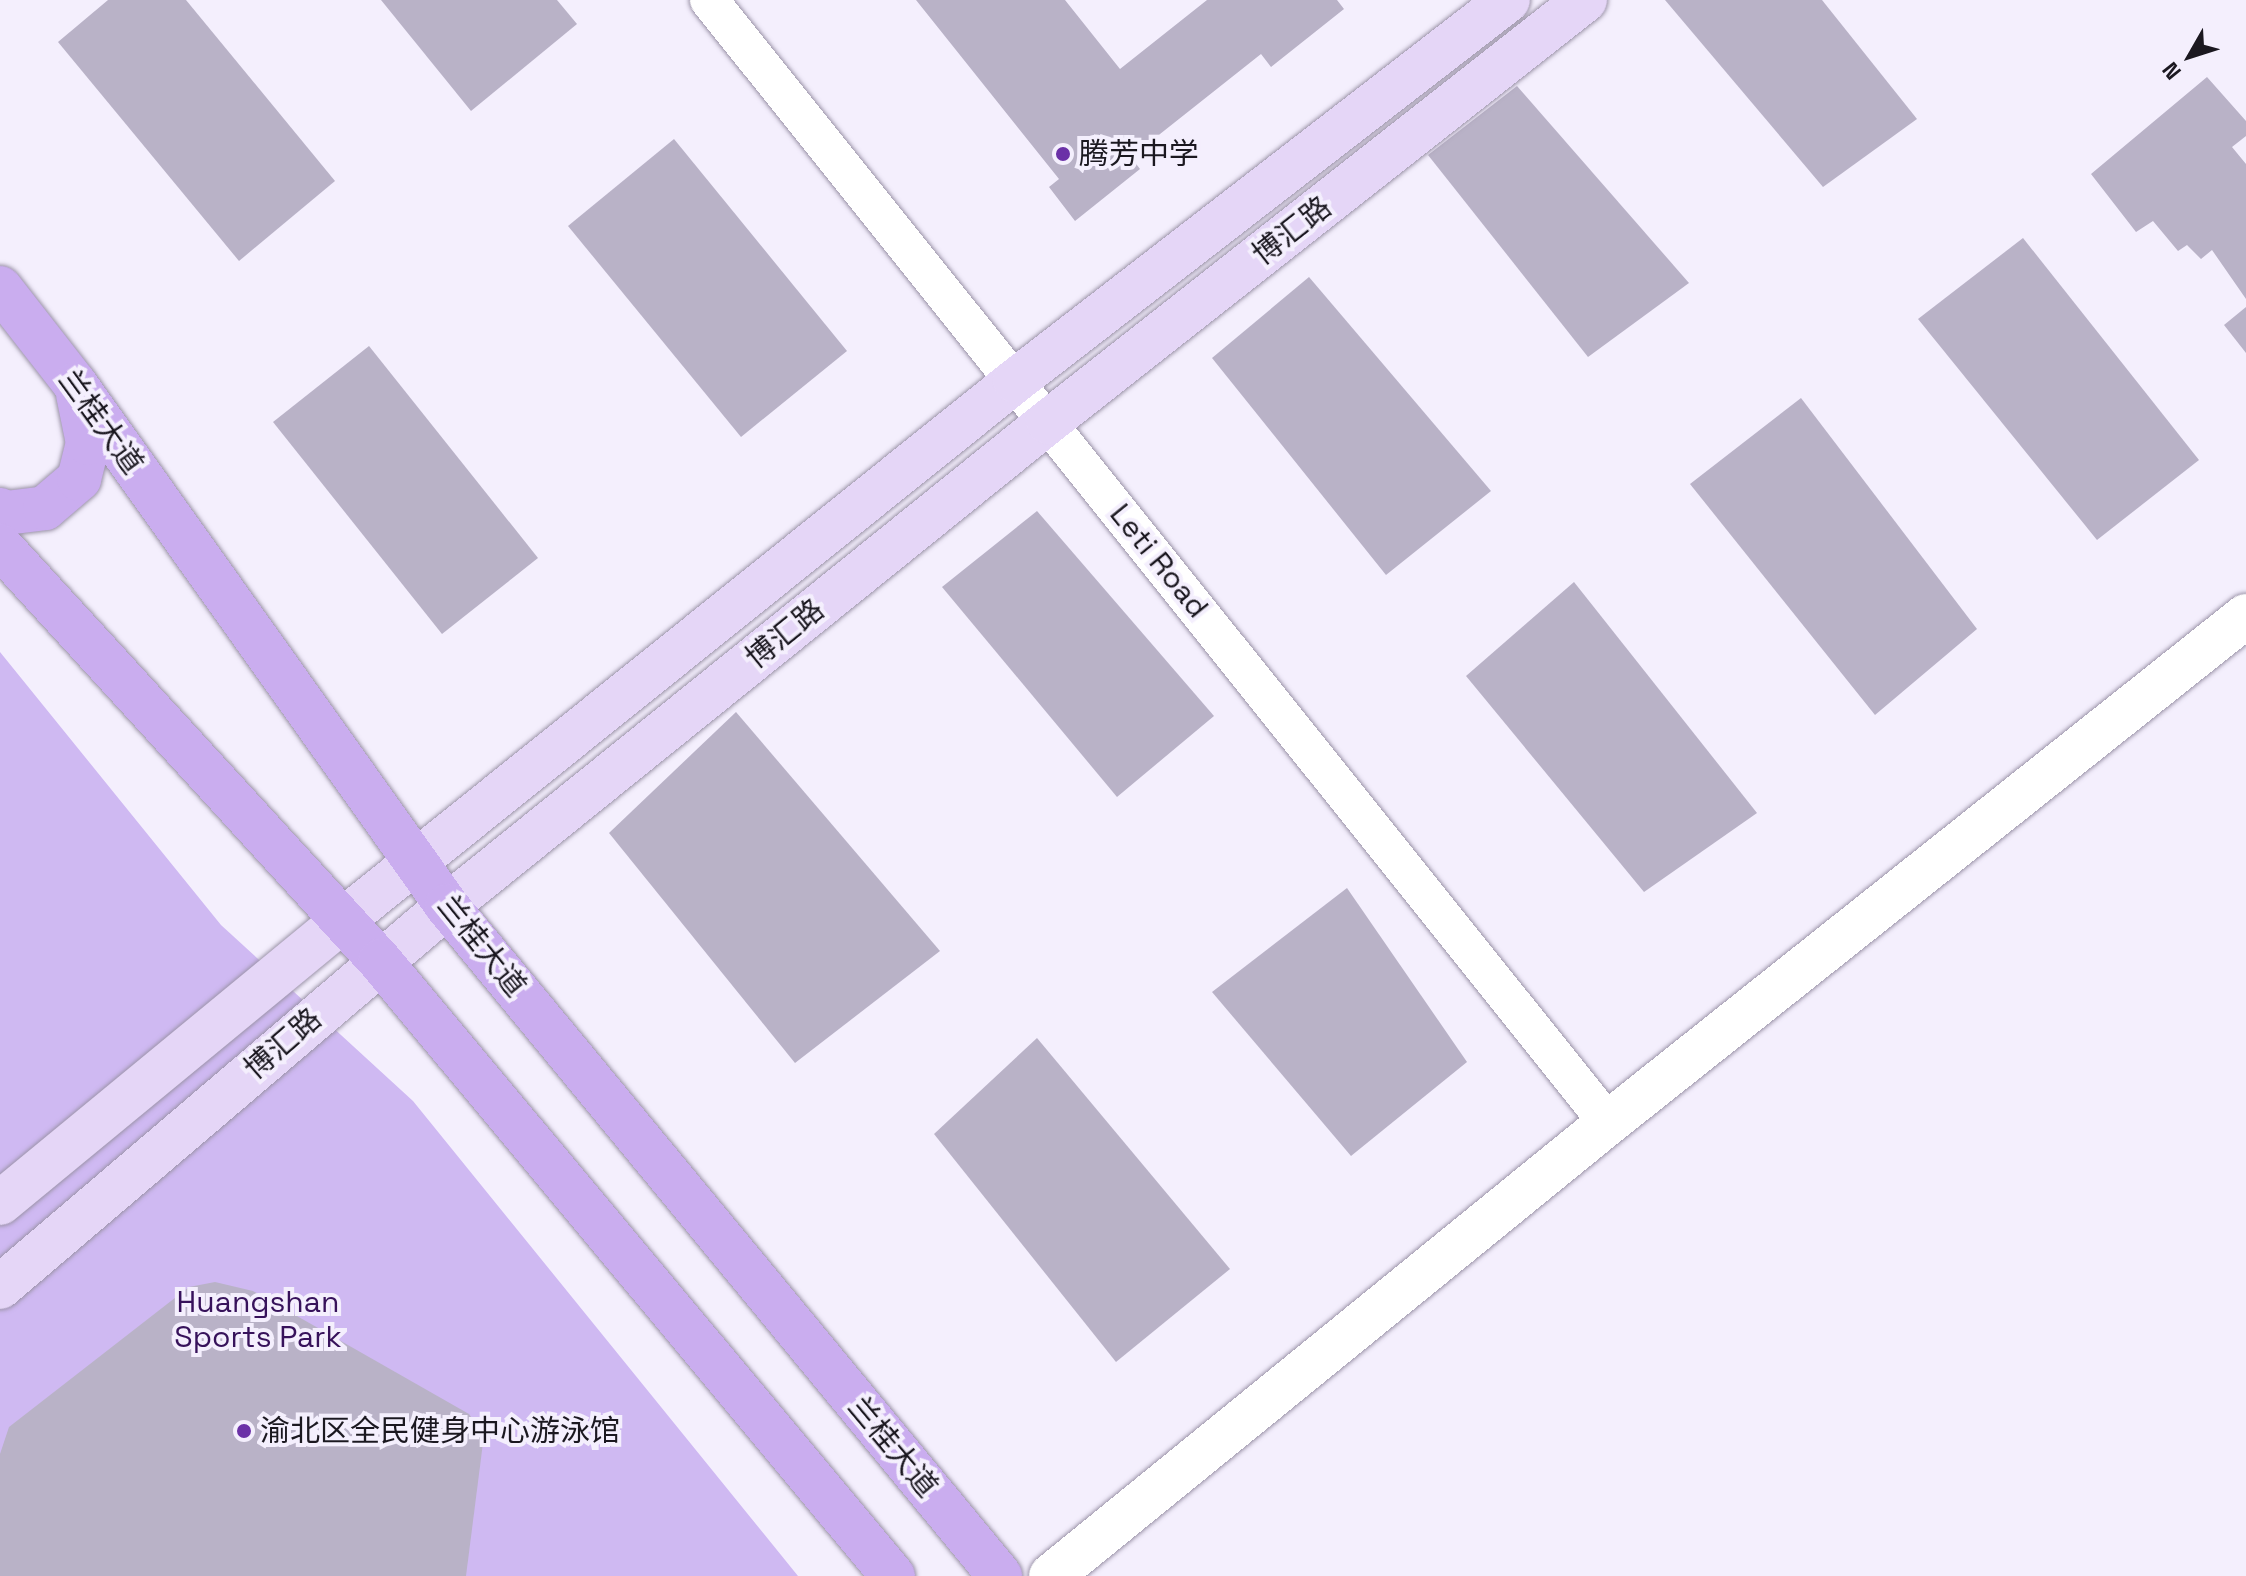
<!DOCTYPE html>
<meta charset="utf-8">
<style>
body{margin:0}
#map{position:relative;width:2246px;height:1576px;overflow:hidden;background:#f4effd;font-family:"Space Grotesk","Noto Sans SC",sans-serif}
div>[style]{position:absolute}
.green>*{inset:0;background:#cfb9f2}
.building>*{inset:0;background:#b9b2c7}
.roads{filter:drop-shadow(0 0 2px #9c94a9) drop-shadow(0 0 2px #9c94a9)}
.minor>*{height:38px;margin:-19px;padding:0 19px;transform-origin:19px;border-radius:19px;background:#fff}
.tertiary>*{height:44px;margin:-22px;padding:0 22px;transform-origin:22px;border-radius:22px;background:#fff}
.secondary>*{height:44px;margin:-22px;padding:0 22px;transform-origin:22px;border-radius:22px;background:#e5d6f7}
.primary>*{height:44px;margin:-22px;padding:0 22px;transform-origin:22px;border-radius:22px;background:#caadef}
.dots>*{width:22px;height:22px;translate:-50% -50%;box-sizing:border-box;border:4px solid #f4effd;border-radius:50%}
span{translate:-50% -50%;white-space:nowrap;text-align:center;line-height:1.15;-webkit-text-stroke:8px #f4effd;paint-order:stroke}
.poi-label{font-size:30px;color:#1b1820}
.left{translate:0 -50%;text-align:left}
.street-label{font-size:30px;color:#1b1820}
.park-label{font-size:30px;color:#37125b}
.north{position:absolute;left:2150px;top:16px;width:80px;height:80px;-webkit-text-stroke:6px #f4effd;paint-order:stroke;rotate:231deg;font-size:22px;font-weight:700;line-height:32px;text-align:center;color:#1b1820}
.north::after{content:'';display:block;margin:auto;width:28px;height:36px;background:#1b1820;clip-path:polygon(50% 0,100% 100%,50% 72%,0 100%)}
</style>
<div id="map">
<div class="green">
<i style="clip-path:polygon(0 652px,221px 925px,413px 1101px,798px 1576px,0 1576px)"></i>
</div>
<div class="building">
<i style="clip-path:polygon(108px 0,186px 0,335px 181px,239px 261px,58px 42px)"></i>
<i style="clip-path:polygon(381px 0,557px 0,577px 24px,471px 111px)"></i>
<i style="clip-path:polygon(916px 0,1065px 0,1120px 69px,1207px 0,1337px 0,1344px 9px,1271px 67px,1261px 54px,1131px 157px,1140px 169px,1075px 221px,1049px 187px,1059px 179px)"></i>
<i style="clip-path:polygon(1665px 0,1822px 0,1917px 119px,1823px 187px)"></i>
<i style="clip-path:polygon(2207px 77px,2246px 121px,2246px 136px,2232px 147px,2246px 164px,2246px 299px,2212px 250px,2201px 259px,2187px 245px,2178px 251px,2153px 221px,2136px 232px,2091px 174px)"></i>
<i style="clip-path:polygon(1517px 86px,1689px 283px,1588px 357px,1428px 155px)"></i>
<i style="clip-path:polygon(674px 139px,847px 351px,741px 437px,568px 226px)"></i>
<i style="clip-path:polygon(2023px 238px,2199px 460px,2097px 540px,1918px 319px)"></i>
<i style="clip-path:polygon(1309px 277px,1491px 491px,1386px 575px,1212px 358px)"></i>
<i style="clip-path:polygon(2246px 307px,2246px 353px,2224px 325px)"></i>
<i style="clip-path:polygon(369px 346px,538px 558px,442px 634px,273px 422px)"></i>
<i style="clip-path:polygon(1801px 398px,1977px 629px,1875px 715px,1690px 484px)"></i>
<i style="clip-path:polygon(1037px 511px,1214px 716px,1117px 797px,942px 587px)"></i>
<i style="clip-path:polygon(1574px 582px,1757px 813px,1644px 892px,1466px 676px)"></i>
<i style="clip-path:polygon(736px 712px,940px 951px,795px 1063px,609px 833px)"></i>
<i style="clip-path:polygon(1347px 888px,1467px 1062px,1351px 1156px,1212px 992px)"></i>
<i style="clip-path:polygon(1037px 1038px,1230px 1269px,1116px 1362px,934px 1134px)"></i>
<i style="clip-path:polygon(215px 1282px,253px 1291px,469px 1414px,484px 1435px,466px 1576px,0 1576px,0 1454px,9px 1427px,189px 1287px)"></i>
</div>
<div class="roads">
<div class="minor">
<i style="left:709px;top:0;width:1439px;rotate:51.32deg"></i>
</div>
<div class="tertiary">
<i style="left:1051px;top:1576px;width:718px;rotate:-39.12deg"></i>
<i style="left:1608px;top:1123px;width:815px;rotate:-38.47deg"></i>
</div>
<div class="secondary">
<i style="left:0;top:1203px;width:445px;rotate:-39.5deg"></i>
<i style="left:343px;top:920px;width:861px;rotate:-38.73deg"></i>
<i style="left:1015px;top:381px;width:623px;rotate:-37.7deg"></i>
<i style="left:0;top:1287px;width:587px;rotate:-40.44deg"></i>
<i style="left:447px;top:906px;width:772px;rotate:-38.85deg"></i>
<i style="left:1048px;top:422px;width:683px;rotate:-38.16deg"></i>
</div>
<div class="primary">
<i style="left:0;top:288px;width:122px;rotate:52deg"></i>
<i style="left:75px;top:384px;width:641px;rotate:54.52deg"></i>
<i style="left:447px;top:906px;width:869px;rotate:50.46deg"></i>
<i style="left:0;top:510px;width:7px;rotate:27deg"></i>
<i style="left:6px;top:513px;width:39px;rotate:-7deg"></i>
<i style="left:45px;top:508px;width:45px;rotate:-40.5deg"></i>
<i style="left:79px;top:479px;width:37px;rotate:-76deg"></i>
<i style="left:88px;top:443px;width:50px;rotate:-101.5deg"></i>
<i style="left:0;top:546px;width:563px;rotate:47.52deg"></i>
<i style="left:380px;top:961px;width:801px;rotate:50.17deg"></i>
</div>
</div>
<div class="dots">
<i style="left:1063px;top:154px;background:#6b31a7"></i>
<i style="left:244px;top:1431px;background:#6b31a7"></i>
</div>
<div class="poi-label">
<span class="left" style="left:1079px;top:154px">腾芳中学</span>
<span class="left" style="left:260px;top:1431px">渝北区全民健身中心游泳馆</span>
</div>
<div class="street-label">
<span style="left:1292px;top:231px;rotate:-38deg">博汇路</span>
<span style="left:101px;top:422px;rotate:54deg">兰桂大道</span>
<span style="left:1159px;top:561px;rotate:51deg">Leti Road</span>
<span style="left:785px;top:634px;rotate:-39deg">博汇路</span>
<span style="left:482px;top:946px;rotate:51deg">兰桂大道</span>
<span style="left:283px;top:1044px;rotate:-41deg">博汇路</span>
<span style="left:893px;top:1447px;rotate:50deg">兰桂大道</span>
</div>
<div class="park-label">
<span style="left:258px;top:1319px">Huangshan<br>Sports Park</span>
</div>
<div class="north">N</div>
</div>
